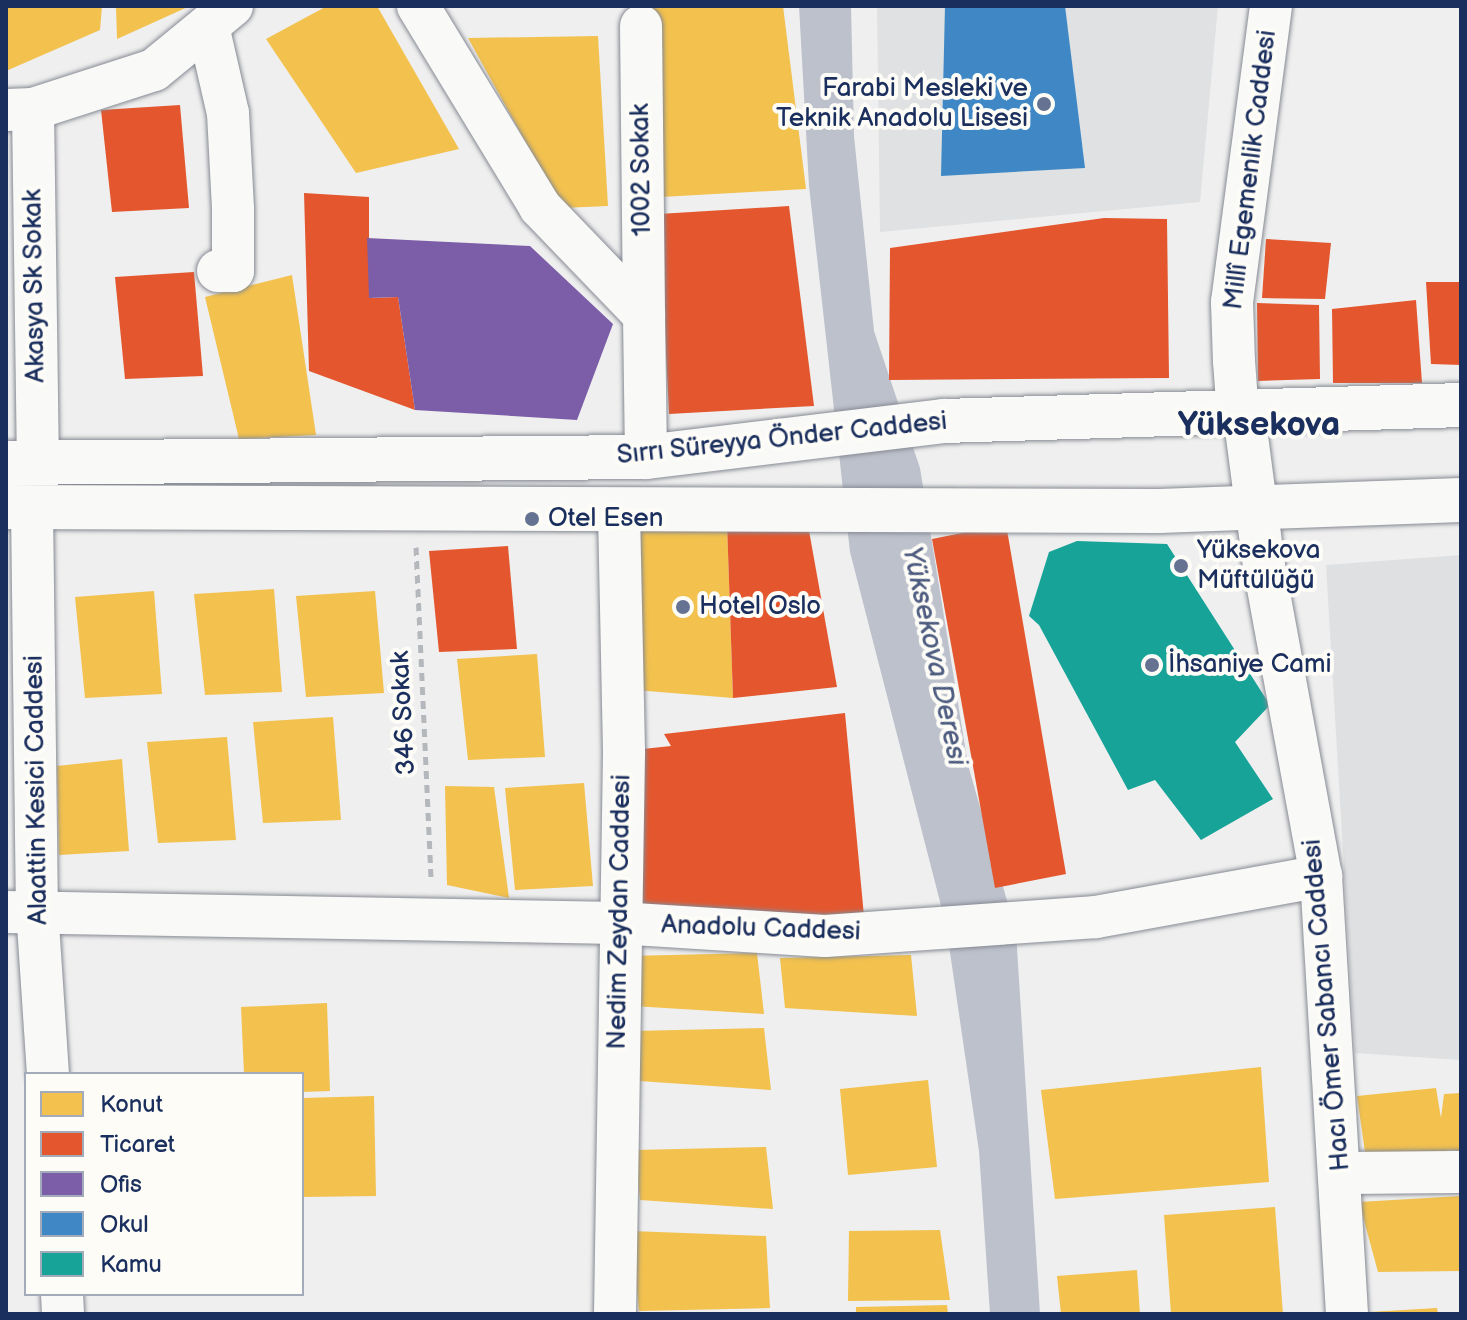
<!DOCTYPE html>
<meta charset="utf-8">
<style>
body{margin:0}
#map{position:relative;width:1467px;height:1320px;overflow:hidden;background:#efefef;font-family:"Balsamiq Sans",sans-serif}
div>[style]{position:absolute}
.built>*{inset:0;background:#dfe1e2}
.green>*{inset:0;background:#dee0e2}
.water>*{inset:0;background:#bdc1cc}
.homes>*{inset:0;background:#f2c14e}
.shops>*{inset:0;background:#e4572e}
.offices>*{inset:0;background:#7b5ea7}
.schools>*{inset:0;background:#3f88c5}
.public>*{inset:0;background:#17a398}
.path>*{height:5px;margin-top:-2.5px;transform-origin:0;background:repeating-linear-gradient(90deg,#b4b7bc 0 8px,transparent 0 14px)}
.roads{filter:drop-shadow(0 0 2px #868a93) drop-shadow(0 0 2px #868a93)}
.minor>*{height:42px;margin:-21px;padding:0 21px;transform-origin:21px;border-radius:21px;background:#f9f9f8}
.major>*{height:44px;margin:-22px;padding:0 22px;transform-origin:22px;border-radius:22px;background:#f9f9f8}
.dots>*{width:22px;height:22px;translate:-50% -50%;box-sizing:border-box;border:4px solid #fdfcf7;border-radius:50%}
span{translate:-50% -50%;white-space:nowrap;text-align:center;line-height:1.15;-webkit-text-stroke:8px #fdfcf7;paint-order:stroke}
.poi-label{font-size:26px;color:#1b2f5e}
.right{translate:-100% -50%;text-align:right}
.left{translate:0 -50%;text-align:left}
.street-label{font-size:26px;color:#1b2f5e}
.water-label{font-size:28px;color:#4c5b7f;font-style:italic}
.district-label{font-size:34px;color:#1b2f5e;font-weight:700}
.frame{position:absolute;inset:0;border:8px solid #1b2f5e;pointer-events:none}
.legend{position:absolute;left:24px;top:1072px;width:280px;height:224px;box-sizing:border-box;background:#fdfcf7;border:2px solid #a3aaba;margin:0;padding:10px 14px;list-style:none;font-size:24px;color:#1b2f5e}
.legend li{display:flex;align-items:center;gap:16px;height:40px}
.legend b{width:40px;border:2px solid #a3aaba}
</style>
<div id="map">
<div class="built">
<i style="clip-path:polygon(877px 6px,1218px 6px,1200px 202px,880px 232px)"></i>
</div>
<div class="green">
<i style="clip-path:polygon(1461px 555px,1461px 1060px,1355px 1053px,1326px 565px)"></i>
</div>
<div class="water">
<i style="clip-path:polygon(799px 6px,851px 6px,854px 136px,874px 331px,920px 468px,968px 765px,1016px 932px,1040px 1314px,990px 1314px,979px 1151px,946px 925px,850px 552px,809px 186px)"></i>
</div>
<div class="homes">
<i style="clip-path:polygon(6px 6px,102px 6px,100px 30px,6px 71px)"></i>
<i style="clip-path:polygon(116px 6px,190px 6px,117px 39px)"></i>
<i style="clip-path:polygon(327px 6px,377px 6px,459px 149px,356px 173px,266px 39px)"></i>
<i style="clip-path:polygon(652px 6px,783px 6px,806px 189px,661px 197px)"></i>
<i style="clip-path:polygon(598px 36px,608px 206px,562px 208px,468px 38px)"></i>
<i style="clip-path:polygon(292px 275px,316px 435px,239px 439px,205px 297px)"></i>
<i style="clip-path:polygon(637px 519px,727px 523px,733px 698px,635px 690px)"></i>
<i style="clip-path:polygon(274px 589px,282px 692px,205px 695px,194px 594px)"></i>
<i style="clip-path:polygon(154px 591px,162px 694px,85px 698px,75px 597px)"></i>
<i style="clip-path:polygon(375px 591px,384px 693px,306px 697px,296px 596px)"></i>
<i style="clip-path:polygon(537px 654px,545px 757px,468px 760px,457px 659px)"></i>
<i style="clip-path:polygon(333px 717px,341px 820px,263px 823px,253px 722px)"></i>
<i style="clip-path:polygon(227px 737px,236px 840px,158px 843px,147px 742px)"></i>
<i style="clip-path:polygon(122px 759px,129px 851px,59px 855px,57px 766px)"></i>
<i style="clip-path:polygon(584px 783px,593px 886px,515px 890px,505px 788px)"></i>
<i style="clip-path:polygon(445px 786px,494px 787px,509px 898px,447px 885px)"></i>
<i style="clip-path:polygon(757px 953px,764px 1014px,632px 1006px,627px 956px)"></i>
<i style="clip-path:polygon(911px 955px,917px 1016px,785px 1008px,780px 958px)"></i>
<i style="clip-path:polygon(327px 1003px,330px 1091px,302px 1092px,302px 1074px,244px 1074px,241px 1007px)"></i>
<i style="clip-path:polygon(764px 1028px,771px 1090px,639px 1081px,634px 1031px)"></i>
<i style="clip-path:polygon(1261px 1067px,1269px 1182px,1055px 1199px,1041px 1090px)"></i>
<i style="clip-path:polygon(928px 1080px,937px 1167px,848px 1175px,840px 1089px)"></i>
<i style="clip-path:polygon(1436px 1088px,1441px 1118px,1444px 1094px,1461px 1093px,1461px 1151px,1447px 1150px,1448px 1156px,1365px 1152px,1357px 1096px)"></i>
<i style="clip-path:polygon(374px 1096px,376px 1196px,302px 1197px,302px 1098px)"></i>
<i style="clip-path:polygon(766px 1147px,773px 1209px,640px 1200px,635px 1150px)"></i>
<i style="clip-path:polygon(1461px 1196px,1461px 1271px,1378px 1272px,1359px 1202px)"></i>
<i style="clip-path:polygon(1275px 1207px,1283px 1314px,1171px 1314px,1164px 1215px)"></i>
<i style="clip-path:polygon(940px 1230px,950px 1300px,848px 1301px,849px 1231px)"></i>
<i style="clip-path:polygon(631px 1231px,766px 1236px,770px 1308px,639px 1311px)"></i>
<i style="clip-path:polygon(1137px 1270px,1140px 1314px,1061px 1314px,1057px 1276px)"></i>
<i style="clip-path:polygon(947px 1305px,948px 1314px,856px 1314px,856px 1307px)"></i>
<i style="clip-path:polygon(1437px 1308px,1438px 1314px,1369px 1314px,1369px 1312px)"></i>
</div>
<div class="shops">
<i style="clip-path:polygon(180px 105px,189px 208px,112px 212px,101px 110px)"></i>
<i style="clip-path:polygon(304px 193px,369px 197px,369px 298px,398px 297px,415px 410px,309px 371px)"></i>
<i style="clip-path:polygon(789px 206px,814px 406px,669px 414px,659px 214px)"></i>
<i style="clip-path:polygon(1104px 218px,1167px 219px,1169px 378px,889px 380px,890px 248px)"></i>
<i style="clip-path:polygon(1266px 239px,1331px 243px,1325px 299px,1262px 298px)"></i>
<i style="clip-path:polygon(194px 272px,203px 376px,125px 379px,115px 277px)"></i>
<i style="clip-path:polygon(1426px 282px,1461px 282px,1461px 365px,1431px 364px)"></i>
<i style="clip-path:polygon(1416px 300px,1422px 383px,1333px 383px,1332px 309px)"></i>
<i style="clip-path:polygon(1257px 303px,1319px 305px,1320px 379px,1258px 381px)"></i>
<i style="clip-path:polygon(727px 523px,808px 525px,837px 687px,733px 698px)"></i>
<i style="clip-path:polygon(1006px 524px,1066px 874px,995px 888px,932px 539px)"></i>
<i style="clip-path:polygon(508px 546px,517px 649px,439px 652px,429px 551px)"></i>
<i style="clip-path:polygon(845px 713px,864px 916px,641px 920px,624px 751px,671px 746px,664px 734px)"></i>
</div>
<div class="offices">
<i style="clip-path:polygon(367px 238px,530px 246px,613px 324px,577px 420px,415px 410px,398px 297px,369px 298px)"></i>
</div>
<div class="schools">
<i style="clip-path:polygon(945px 6px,1065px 6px,1085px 168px,941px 176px)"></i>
</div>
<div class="public">
<i style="clip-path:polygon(1077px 541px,1167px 544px,1270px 705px,1235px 742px,1273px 799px,1201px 840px,1155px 780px,1128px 790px,1039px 625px,1029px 616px,1049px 552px)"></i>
</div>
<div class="path">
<i style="left:416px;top:547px;width:333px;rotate:87.4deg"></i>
</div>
<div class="roads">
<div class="minor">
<i style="left:418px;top:6px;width:235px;rotate:58.7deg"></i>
<i style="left:540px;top:207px;width:150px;rotate:46.1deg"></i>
<i style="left:644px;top:315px;width:142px;rotate:89.2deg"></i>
<i style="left:1271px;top:6px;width:299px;rotate:97.5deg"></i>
<i style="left:1232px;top:302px;width:59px;rotate:88.1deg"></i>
<i style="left:1234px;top:361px;width:54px;rotate:85.8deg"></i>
<i style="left:1238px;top:415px;width:16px;rotate:60deg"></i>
<i style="left:1246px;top:429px;width:138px;rotate:82.5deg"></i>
<i style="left:1264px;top:566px;width:315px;rotate:79.6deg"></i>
<i style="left:1321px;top:876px;width:439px;rotate:86.6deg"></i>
<i style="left:208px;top:26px;width:89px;rotate:77.1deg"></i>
<i style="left:228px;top:113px;width:96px;rotate:87deg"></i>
<i style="left:233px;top:209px;width:62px;rotate:90deg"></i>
<i style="left:233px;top:271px;width:15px;rotate:180deg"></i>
<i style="left:641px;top:26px;width:289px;rotate:89.4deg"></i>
<i style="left:33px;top:109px;width:354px;rotate:89.2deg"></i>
<i style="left:7px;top:110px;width:26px;rotate:-2deg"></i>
<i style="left:33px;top:109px;width:127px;rotate:-17.9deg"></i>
<i style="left:154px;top:70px;width:101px;rotate:-39.4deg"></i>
<i style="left:32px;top:507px;width:402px;rotate:89.3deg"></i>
<i style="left:37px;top:909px;width:165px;rotate:86.2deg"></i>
<i style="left:6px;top:912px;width:612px;rotate:1.03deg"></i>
<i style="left:618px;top:923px;width:207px;rotate:3.6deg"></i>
<i style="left:825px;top:936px;width:272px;rotate:-4deg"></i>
<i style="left:1096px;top:917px;width:229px;rotate:-10.3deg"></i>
<i style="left:1342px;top:1173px;width:119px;rotate:-0.5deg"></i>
<i style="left:62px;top:1294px;width:20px;rotate:87deg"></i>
<i style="left:615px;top:1314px;width:563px;rotate:-89.08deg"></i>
<i style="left:624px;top:751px;width:242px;rotate:-91.2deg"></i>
</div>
<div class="major">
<i style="left:6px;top:463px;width:640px;rotate:-0.54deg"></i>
<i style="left:646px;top:457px;width:300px;rotate:-6.9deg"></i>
<i style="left:944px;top:421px;width:517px;rotate:-1.77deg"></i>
<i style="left:6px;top:507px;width:1153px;rotate:0.2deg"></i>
<i style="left:1159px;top:511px;width:302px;rotate:-2.1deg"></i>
</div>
</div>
<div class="dots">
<i style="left:1044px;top:104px;background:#657291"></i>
<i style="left:532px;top:519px;background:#657291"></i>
<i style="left:1181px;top:566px;background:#657291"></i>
<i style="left:683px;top:607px;background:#657291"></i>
<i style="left:1152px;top:665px;background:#657291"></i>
</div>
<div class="poi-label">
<span class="right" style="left:1028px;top:104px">Farabi Mesleki ve<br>Teknik Anadolu Lisesi</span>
<span class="left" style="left:548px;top:519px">Otel Esen</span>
<span class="left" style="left:1197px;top:566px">Yüksekova<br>Müftülüğü</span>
<span class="left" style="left:699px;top:607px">Hotel Oslo</span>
<span class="left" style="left:1168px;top:665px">İhsaniye Cami</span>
</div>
<div class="street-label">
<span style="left:642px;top:170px;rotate:-91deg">1002 Sokak</span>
<span style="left:1251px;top:170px;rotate:-83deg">Millî Egemenlik Caddesi</span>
<span style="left:35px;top:286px;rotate:-91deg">Akasya Sk Sokak</span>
<span style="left:782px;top:439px;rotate:-6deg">Sırrı Süreyya Önder Caddesi</span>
<span style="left:404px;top:713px;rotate:-93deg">346 Sokak</span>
<span style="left:37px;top:790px;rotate:-91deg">Alaattin Kesici Caddesi</span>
<span style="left:620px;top:912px;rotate:-89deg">Nedim Zeydan Caddesi</span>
<span style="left:761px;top:929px;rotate:2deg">Anadolu Caddesi</span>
<span style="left:1327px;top:1005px;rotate:-95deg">Hacı Ömer Sabancı Caddesi</span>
</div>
<div class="water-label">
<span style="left:934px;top:656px;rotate:78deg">Yüksekova Deresi</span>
</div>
<div class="district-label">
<span style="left:1259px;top:425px">Yüksekova</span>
</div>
<div class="frame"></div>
<ul class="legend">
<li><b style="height:22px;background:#f2c14e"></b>Konut</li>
<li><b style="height:22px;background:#e4572e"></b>Ticaret</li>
<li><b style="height:22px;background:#7b5ea7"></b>Ofis</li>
<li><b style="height:22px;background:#3f88c5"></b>Okul</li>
<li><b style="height:22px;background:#17a398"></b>Kamu</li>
</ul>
</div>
